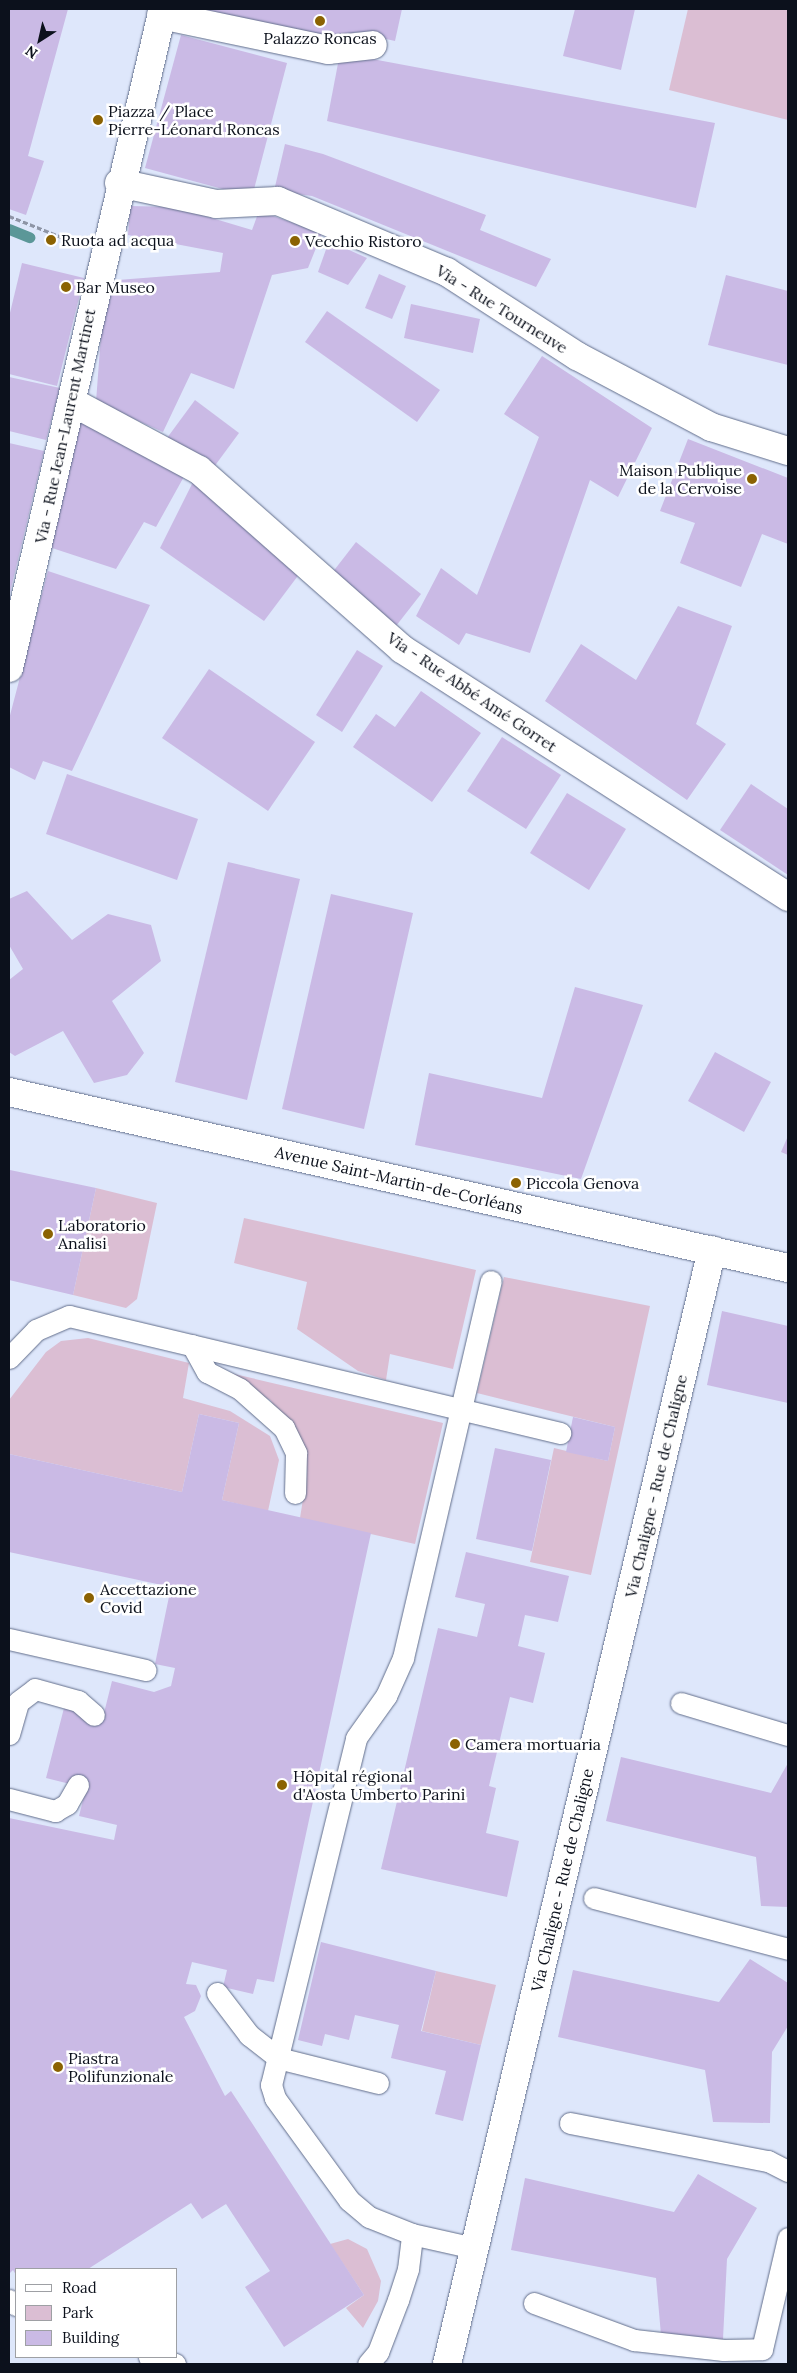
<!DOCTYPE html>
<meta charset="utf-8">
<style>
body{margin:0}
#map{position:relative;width:797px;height:2373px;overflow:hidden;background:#dee7fb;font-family:Lora,serif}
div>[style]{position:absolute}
.green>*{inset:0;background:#dbbed3}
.stream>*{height:11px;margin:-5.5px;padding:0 5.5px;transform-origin:5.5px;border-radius:5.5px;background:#5b9798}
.building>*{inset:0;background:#cabae5}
.path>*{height:3px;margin-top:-1.5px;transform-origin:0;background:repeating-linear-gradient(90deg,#8e95a6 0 5px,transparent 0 7.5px)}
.roads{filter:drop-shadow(0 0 1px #626e8b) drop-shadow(0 0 1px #626e8b)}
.lane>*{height:21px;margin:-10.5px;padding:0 10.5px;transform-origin:10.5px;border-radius:10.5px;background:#fff}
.street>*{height:28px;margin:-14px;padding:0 14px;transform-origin:14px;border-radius:14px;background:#fff}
.secondary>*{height:28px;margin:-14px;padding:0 14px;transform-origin:14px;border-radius:14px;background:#fff}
.dots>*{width:14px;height:14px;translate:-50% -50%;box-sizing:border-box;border:2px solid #fff;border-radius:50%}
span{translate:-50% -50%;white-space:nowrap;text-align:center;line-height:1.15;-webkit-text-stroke:5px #fff;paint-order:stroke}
.poi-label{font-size:16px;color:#0c111c}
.left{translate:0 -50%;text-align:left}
.right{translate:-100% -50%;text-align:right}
.street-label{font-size:16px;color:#0c111c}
.frame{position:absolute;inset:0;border:10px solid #0c111c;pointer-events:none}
.legend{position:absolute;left:15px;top:2268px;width:162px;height:90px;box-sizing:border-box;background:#fff;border:1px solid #9ea0a4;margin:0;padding:6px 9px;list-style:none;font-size:15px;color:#0c111c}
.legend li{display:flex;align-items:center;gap:10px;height:25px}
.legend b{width:25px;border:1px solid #9ea0a4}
.north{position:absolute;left:15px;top:15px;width:50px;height:50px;-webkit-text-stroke:4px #fff;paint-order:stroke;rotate:215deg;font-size:14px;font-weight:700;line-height:20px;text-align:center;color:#0c111c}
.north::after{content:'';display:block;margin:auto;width:18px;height:22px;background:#0c111c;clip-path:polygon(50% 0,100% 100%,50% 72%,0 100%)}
</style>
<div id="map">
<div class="green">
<i style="clip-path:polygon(688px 9px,788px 9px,788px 120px,669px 90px)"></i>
<i style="clip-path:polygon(96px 1188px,157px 1203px,137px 1299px,126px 1308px,73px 1295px)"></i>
<i style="clip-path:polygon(244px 1218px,476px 1270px,453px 1369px,390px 1354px,386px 1380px,358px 1371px,297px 1329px,307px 1282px,234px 1263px)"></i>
<i style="clip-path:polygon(504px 1277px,650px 1306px,591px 1575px,530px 1562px,554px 1448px,608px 1461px,615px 1427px,477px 1393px)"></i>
<i style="clip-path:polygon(88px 1338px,189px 1363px,183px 1398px,230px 1411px,270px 1436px,279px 1460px,268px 1511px,222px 1500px,239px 1423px,199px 1414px,182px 1492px,9px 1454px,9px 1400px,46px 1352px,61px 1341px)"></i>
<i style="clip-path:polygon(230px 1373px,443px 1423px,415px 1544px,300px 1518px,307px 1474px,305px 1448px,270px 1400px,229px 1379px)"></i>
<i style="clip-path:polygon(436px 1971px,496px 1985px,481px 2045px,422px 2031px)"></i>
<i style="clip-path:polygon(348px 2239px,367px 2249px,381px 2281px,378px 2301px,363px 2328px,346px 2308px,364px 2295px,330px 2244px)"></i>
</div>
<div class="stream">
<i style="left:9px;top:229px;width:22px;rotate:22deg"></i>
</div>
<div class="building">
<i style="clip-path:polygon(9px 9px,68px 9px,28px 156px,44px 161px,26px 215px,9px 209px)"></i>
<i style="clip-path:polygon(195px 9px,402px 9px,395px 41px,355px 32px,337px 44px)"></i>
<i style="clip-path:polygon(575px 9px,635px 9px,621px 70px,563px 56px)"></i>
<i style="clip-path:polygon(181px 35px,287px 63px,252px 197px,145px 168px)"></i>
<i style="clip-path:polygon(340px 53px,715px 123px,696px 208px,327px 121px)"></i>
<i style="clip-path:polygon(285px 144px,323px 154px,486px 215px,480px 230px,551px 259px,536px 287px,312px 196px,274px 191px)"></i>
<i style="clip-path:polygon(130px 206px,175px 207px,252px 230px,259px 211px,322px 233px,308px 268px,272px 275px,234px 389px,191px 373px,163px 432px,96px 402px,105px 281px,220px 272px,223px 253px,128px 235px)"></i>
<i style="clip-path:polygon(329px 241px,367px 258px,348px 285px,318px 272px)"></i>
<i style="clip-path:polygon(22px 263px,84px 278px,57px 386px,9px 374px,9px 317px)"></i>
<i style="clip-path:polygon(379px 274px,406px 286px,392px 319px,365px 308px)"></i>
<i style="clip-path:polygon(726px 275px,788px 291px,788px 365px,708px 345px)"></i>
<i style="clip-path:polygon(411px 304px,480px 319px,473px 353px,404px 338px)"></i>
<i style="clip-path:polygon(327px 311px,440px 390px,417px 422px,305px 342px)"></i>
<i style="clip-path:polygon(542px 356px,652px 428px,618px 497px,590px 480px,530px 653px,466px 633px,459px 645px,416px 616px,441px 568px,477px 595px,539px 437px,504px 414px)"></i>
<i style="clip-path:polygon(9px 377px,60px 388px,46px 440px,9px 431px)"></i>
<i style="clip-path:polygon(195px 400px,239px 433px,211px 471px,167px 438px)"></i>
<i style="clip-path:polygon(79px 418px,186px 473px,156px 527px,144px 522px,116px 569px,49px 547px)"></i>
<i style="clip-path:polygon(688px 439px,788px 478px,788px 544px,762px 534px,741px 587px,680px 563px,695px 523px,660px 511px)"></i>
<i style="clip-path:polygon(9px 443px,44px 451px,9px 597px)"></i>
<i style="clip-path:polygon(195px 478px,303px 569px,264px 621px,160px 548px)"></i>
<i style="clip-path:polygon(356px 542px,421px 594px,396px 626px,332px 573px)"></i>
<i style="clip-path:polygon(48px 571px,150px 605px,72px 771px,43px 761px,35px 780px,9px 767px,9px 719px)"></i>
<i style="clip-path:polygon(678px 606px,732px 626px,696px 724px,726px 744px,687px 800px,545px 701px,581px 644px,636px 680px)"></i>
<i style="clip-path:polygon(357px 650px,383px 666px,342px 732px,316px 715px)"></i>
<i style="clip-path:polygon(209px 669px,315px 742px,268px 811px,162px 738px)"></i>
<i style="clip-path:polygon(421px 691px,481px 733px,432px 802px,353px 747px,376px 714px,395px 727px)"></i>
<i style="clip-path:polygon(502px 737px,561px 775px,526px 829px,467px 791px)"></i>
<i style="clip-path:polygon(67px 774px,198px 819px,177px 880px,46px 834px)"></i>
<i style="clip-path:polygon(751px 784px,788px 809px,788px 875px,720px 830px)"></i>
<i style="clip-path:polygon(567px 793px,626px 829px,589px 890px,530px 853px)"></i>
<i style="clip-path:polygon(228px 862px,300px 879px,247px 1100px,175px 1082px)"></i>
<i style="clip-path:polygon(27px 891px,72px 940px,108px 914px,151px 925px,161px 961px,112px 1001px,144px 1053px,127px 1075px,94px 1083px,63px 1031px,15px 1056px,9px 1052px,9px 980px,23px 969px,9px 945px,9px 899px)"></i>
<i style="clip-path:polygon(331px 894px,413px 913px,364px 1129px,282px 1109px)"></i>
<i style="clip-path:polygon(575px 987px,643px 1005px,581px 1179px,415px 1145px,429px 1073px,542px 1098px)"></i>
<i style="clip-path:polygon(715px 1052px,771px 1082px,744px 1132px,688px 1101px)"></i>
<i style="clip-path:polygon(788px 1136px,788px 1155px,781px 1152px)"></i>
<i style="clip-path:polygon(9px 1162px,10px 1170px,96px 1188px,73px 1295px,9px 1280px)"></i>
<i style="clip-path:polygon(722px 1311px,788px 1326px,788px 1403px,707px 1385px)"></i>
<i style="clip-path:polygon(199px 1414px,239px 1423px,222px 1500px,371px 1533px,274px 1982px,257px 1979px,253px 1994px,223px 1987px,227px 1970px,192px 1962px,186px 1984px,196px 1985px,201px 1996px,195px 2011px,184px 2017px,225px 2096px,231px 2091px,364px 2295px,284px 2347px,245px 2287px,270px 2271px,226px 2204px,202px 2219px,191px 2203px,88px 2269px,16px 2269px,16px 2275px,13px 2270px,9px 2274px,9px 1818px,114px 1840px,117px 1825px,79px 1816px,86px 1788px,46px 1778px,64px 1708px,103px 1717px,112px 1681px,154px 1692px,171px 1686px,175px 1668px,155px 1664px,171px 1587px,9px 1552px,9px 1454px,182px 1492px)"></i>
<i style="clip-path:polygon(573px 1417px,615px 1427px,608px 1461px,566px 1452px)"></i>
<i style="clip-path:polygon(495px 1448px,551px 1460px,532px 1551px,476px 1539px)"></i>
<i style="clip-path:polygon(466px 1552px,569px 1576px,558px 1622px,525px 1615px,518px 1646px,545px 1653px,533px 1703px,510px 1697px,489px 1786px,496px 1788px,486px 1833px,519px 1841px,507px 1897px,381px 1869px,438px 1628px,477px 1637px,485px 1604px,455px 1597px)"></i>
<i style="clip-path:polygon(621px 1757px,771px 1793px,788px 1763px,788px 1907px,761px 1906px,756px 1857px,606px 1821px)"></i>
<i style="clip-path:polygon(321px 1942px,436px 1971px,421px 2031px,481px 2045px,463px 2121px,435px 2114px,446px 2071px,391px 2058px,399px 2025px,355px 2015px,349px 2040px,325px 2034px,322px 2046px,298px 2040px)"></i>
<i style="clip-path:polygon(750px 1959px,788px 1983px,788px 2026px,772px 2052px,770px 2123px,713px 2122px,705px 2070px,558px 2037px,573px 1970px,719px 2002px)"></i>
<i style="clip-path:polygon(698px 2174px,757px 2208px,727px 2259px,723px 2339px,661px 2335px,656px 2278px,511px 2250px,525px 2178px,674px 2212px)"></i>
</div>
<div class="path">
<i style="left:9px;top:216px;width:70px;rotate:21.8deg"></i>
</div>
<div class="roads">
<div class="lane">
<i style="left:192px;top:1345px;width:31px;rotate:61deg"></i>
<i style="left:207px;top:1372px;width:37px;rotate:27deg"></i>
<i style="left:240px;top:1389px;width:59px;rotate:41.6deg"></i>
<i style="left:284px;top:1428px;width:28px;rotate:64deg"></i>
<i style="left:296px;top:1453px;width:40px;rotate:91.4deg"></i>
<i style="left:9px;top:1358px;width:39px;rotate:-46deg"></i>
<i style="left:36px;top:1330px;width:36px;rotate:-23deg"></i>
<i style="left:69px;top:1316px;width:505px;rotate:13.4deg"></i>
<i style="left:9px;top:1639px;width:140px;rotate:12.8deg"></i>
<i style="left:681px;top:1703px;width:112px;rotate:16.7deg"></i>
<i style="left:9px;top:1734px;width:33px;rotate:-74deg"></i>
<i style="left:18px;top:1702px;width:21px;rotate:-37deg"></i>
<i style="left:35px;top:1689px;width:45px;rotate:15.6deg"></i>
<i style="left:78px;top:1701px;width:21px;rotate:41deg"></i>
<i style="left:9px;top:1799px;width:48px;rotate:14.6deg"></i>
<i style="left:55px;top:1811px;width:14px;rotate:-30deg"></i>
<i style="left:67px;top:1804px;width:22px;rotate:-60deg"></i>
<i style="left:594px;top:1898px;width:201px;rotate:14.7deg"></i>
<i style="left:217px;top:1993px;width:53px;rotate:52.7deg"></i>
<i style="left:249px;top:2035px;width:37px;rotate:38deg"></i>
<i style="left:278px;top:2058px;width:103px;rotate:14deg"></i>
<i style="left:570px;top:2123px;width:202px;rotate:10.9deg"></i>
<i style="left:768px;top:2161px;width:22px;rotate:27deg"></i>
<i style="left:474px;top:2248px;width:64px;rotate:-167.3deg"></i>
<i style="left:412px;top:2234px;width:46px;rotate:-158.4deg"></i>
<i style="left:369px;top:2217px;width:26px;rotate:-140deg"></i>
<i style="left:349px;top:2200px;width:126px;rotate:-126deg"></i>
<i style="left:275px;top:2098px;width:14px;rotate:-107deg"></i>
<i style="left:271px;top:2085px;width:357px;rotate:-76.2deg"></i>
<i style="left:356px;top:1738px;width:52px;rotate:-54.5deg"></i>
<i style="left:386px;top:1696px;width:42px;rotate:-65.9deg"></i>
<i style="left:403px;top:1658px;width:387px;rotate:-76.9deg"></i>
<i style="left:9px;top:2300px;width:9px;rotate:36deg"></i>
<i style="left:534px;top:2303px;width:107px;rotate:20.3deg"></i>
<i style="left:634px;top:2340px;width:90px;rotate:6.4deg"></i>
<i style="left:723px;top:2350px;width:39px;rotate:-1deg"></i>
<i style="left:762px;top:2349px;width:114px;rotate:-76.8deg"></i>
<i style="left:149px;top:2357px;width:27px;rotate:15deg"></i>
<i style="left:368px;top:2364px;width:16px;rotate:-50deg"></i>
<i style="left:378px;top:2352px;width:56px;rotate:-69deg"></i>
<i style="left:398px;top:2300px;width:33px;rotate:-72deg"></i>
<i style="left:408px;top:2269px;width:35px;rotate:-83deg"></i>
</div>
<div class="street">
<i style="left:161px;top:15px;width:171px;rotate:11.8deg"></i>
<i style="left:328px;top:50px;width:45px;rotate:-6.3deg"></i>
<i style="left:119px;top:183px;width:99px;rotate:12.2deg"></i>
<i style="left:216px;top:204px;width:62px;rotate:-2.8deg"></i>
<i style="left:278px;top:201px;width:183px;rotate:22.8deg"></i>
<i style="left:447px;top:272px;width:155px;rotate:32.9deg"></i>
<i style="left:577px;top:356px;width:152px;rotate:27.9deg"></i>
<i style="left:711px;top:427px;width:81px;rotate:17.3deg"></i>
<i style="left:72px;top:402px;width:144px;rotate:28.2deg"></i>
<i style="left:199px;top:470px;width:271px;rotate:41.4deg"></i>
<i style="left:402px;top:649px;width:459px;rotate:32.7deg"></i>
<i style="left:9px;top:668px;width:677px;rotate:-76.85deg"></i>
<i style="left:447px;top:2364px;width:1145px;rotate:-76.62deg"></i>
</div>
<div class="secondary">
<i style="left:9px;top:1092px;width:799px;rotate:12.73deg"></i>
</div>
</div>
<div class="dots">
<i style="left:320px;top:21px;background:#8b6202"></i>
<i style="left:98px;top:120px;background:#8b6202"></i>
<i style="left:51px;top:240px;background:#8b6202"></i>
<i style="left:295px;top:241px;background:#8b6202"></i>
<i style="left:66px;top:287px;background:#8b6202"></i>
<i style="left:752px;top:479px;background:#8b6202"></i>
<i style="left:516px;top:1183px;background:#8b6202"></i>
<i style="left:48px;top:1234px;background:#8b6202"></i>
<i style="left:89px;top:1598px;background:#8b6202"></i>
<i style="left:455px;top:1744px;background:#8b6202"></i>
<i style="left:282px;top:1785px;background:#8b6202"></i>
<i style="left:58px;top:2067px;background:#8b6202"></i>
</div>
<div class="poi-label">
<span style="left:320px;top:38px">Palazzo Roncas</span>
<span class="left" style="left:108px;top:120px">Piazza / Place<br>Pierre-Léonard Roncas</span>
<span class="left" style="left:61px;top:240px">Ruota ad acqua</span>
<span class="left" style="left:305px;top:241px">Vecchio Ristoro</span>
<span class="left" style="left:76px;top:287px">Bar Museo</span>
<span class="right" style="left:742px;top:479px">Maison Publique<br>de la Cervoise</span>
<span class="left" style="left:526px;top:1183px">Piccola Genova</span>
<span class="left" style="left:58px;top:1234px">Laboratorio<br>Analisi</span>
<span class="left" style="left:100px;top:1598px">Accettazione<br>Covid</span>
<span class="left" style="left:465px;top:1744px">Camera mortuaria</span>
<span class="left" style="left:293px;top:1785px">Hôpital régional<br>d'Aosta Umberto Parini</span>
<span class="left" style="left:68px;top:2067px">Piastra<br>Polifunzionale</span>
</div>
<div class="street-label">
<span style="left:502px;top:309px;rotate:32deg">Via - Rue Tourneuve</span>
<span style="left:65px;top:426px;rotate:-78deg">Via - Rue Jean-Laurent Martinet</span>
<span style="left:472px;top:692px;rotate:34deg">Via - Rue Abbé Amé Gorret</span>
<span style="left:399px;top:1180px;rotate:13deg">Avenue Saint-Martin-de-Corléans</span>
<span style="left:656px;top:1486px;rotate:-77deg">Via Chaligne - Rue de Chaligne</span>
<span style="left:562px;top:1880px;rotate:-77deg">Via Chaligne - Rue de Chaligne</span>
</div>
<div class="frame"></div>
<ul class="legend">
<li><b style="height:6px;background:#fff"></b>Road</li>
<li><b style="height:14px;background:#dbbed3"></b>Park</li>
<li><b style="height:14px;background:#cabae5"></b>Building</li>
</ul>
<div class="north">N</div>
</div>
